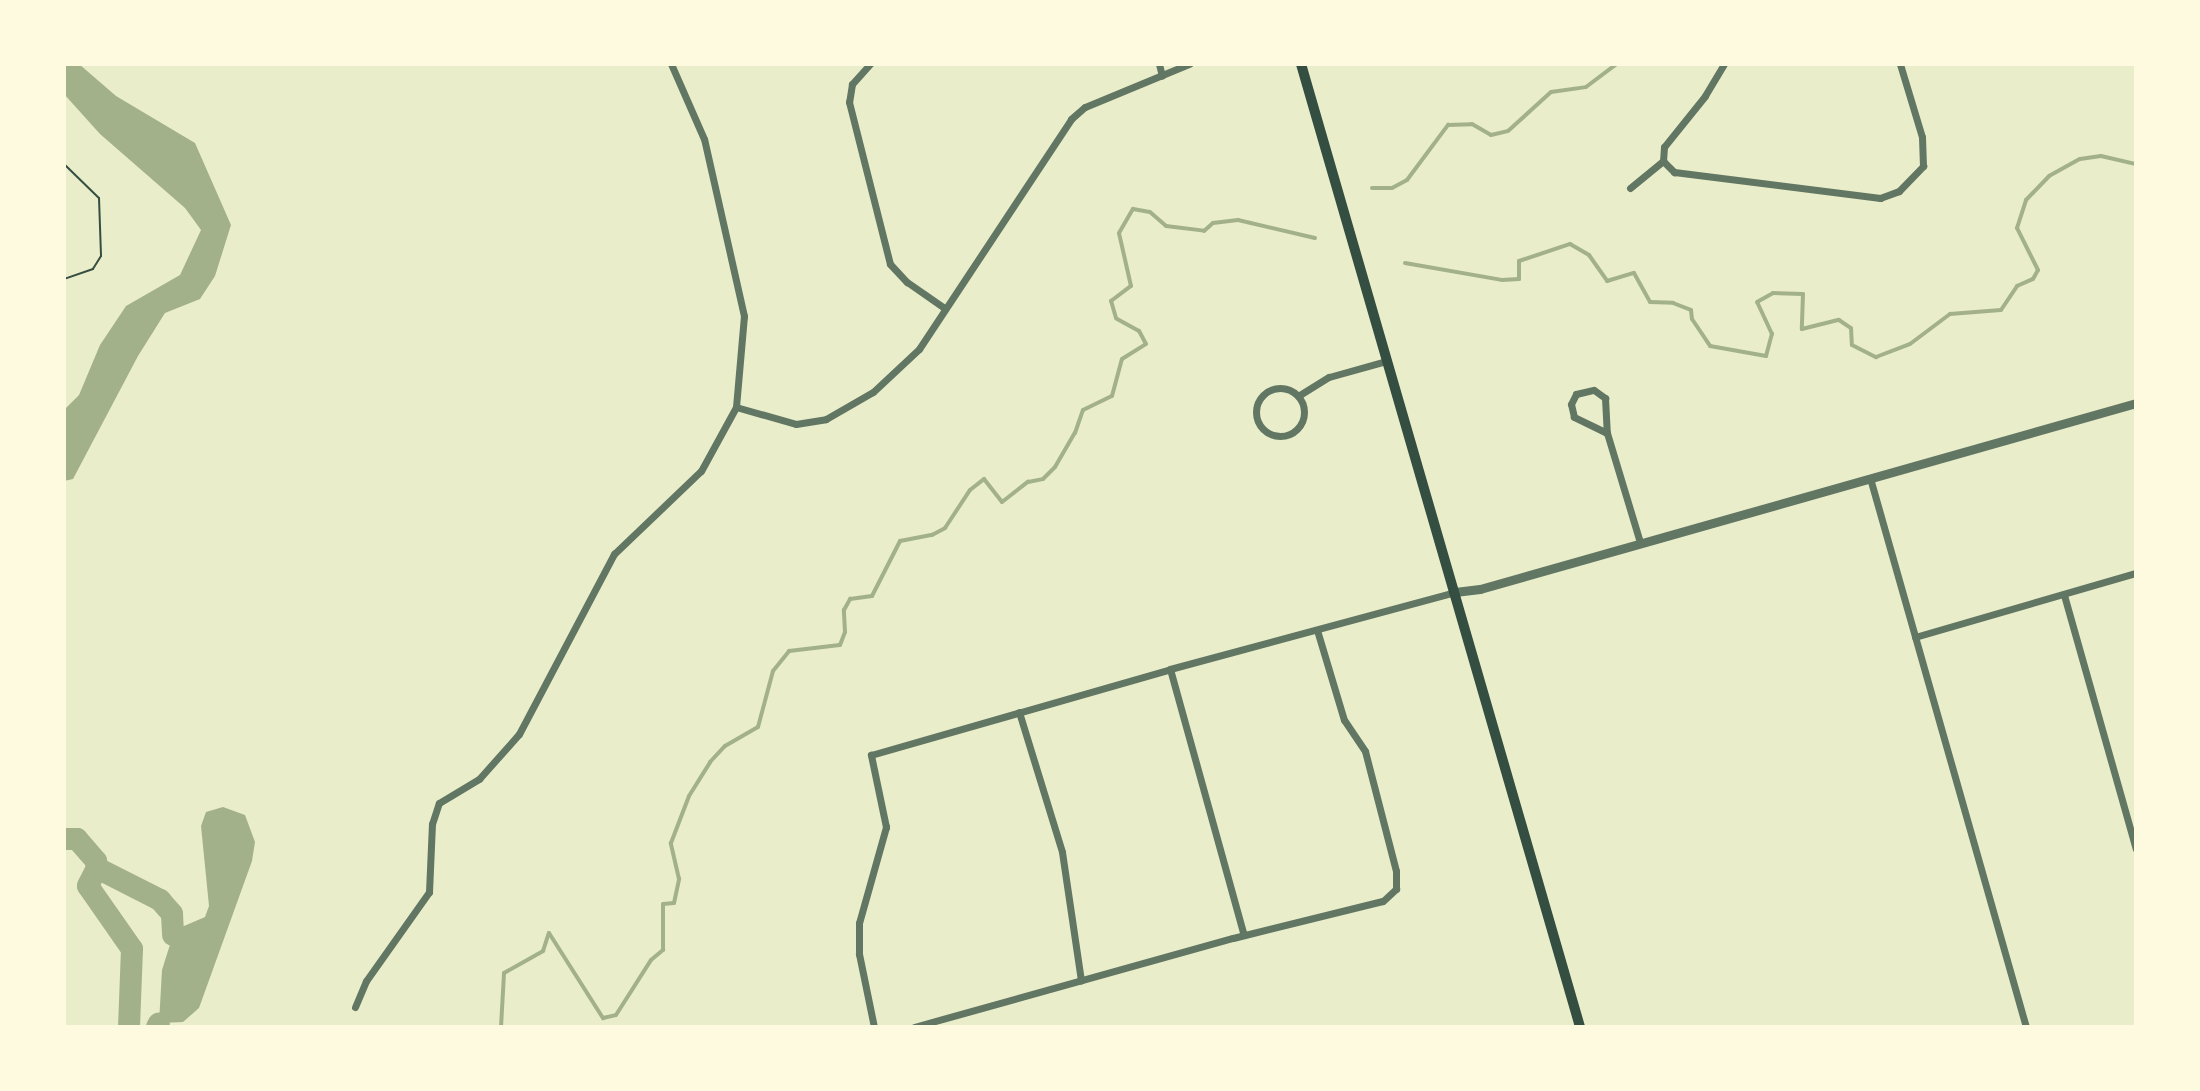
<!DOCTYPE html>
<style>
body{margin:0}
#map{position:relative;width:2200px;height:1091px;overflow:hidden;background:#e9edc9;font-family:Raleway,sans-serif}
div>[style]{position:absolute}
.water>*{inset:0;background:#a3b18a}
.stream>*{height:4px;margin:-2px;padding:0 2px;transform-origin:2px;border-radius:2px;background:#a3b18a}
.river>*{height:22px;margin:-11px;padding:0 11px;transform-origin:11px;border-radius:11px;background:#a3b18a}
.path>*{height:2px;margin:-1px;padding:0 1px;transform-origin:1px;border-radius:1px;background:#344e41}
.minor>*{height:7px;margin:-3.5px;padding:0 3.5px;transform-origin:3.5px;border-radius:3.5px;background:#617663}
.minor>.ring{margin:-3.5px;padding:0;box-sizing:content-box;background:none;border:7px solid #617663;border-radius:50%}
.tertiary>*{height:9px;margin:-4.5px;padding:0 4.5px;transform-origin:4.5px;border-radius:4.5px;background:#617663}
.secondary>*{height:10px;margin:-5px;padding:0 5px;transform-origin:5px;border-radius:5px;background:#344e41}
span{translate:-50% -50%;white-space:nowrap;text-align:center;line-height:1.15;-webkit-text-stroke:6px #fefae0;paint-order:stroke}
.frame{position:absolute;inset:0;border:66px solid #fefae0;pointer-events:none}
</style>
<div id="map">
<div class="water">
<i style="clip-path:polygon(64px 64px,79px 64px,116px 96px,195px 143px,231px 225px,215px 276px,200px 299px,165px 313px,138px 356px,73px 479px,64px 481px,64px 410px,79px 395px,100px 345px,126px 306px,180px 275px,201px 230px,185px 208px,100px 134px,64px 94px)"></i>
<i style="clip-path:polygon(223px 807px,245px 815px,255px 842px,252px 861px,199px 1008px,183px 1022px,159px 1023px,162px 970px,173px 935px,177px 929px,205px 917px,209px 906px,201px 826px,206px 812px)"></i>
</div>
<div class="stream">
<i style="left:1372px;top:188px;width:20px"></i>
<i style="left:1392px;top:188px;width:17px;rotate:-28deg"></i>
<i style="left:1407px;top:180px;width:69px;rotate:-53.3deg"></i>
<i style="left:1448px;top:125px;width:24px;rotate:-2deg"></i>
<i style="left:1472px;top:124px;width:22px;rotate:30deg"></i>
<i style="left:1491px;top:135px;width:17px;rotate:-13deg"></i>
<i style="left:1508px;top:131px;width:58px;rotate:-42.2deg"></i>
<i style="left:1551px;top:92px;width:35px;rotate:-8deg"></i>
<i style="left:1586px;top:87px;width:38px;rotate:-37deg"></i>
<i style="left:1405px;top:263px;width:98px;rotate:9.9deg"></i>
<i style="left:1502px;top:280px;width:17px;rotate:-3deg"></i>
<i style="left:1519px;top:279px;width:18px;rotate:-90deg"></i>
<i style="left:1519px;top:261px;width:54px;rotate:-18.4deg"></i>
<i style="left:1570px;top:244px;width:22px;rotate:30deg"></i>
<i style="left:1589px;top:255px;width:32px;rotate:55deg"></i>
<i style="left:1607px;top:281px;width:28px;rotate:-17deg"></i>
<i style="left:1634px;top:273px;width:33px;rotate:61deg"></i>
<i style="left:1650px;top:302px;width:23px;rotate:2deg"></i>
<i style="left:1673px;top:303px;width:19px;rotate:21deg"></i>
<i style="left:1691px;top:310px;width:9px;rotate:84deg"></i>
<i style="left:1692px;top:319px;width:32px;rotate:56deg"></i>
<i style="left:1710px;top:346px;width:57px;rotate:10.1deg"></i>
<i style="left:1766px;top:356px;width:23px;rotate:-75deg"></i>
<i style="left:1772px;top:334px;width:35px;rotate:-115deg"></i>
<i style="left:1757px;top:302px;width:18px;rotate:-29deg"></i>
<i style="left:1773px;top:293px;width:30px;rotate:2deg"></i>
<i style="left:1803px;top:294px;width:35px;rotate:92deg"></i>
<i style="left:1802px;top:329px;width:38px;rotate:-14deg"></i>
<i style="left:1839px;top:320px;width:14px;rotate:34deg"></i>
<i style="left:1851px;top:328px;width:17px;rotate:87deg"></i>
<i style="left:1852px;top:345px;width:27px;rotate:27deg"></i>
<i style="left:1876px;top:357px;width:36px;rotate:-21deg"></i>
<i style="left:1910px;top:344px;width:50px;rotate:-36.9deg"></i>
<i style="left:1950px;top:314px;width:51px;rotate:-4.5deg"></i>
<i style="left:2001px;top:310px;width:29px;rotate:-56deg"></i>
<i style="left:2017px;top:286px;width:17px;rotate:-24deg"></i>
<i style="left:2033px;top:279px;width:10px;rotate:-61deg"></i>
<i style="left:2038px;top:270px;width:47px;rotate:-116.6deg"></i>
<i style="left:2017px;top:228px;width:29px;rotate:-72deg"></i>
<i style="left:2026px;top:200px;width:33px;rotate:-46deg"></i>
<i style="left:2049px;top:176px;width:35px;rotate:-29deg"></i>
<i style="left:2080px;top:159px;width:21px;rotate:-8deg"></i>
<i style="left:2101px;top:156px;width:36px;rotate:13deg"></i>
<i style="left:501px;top:1027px;width:54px;rotate:-86.8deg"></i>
<i style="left:504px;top:973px;width:45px;rotate:-29.4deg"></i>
<i style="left:543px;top:951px;width:19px;rotate:-72deg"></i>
<i style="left:549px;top:933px;width:101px;rotate:57.6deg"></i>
<i style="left:603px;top:1018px;width:13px;rotate:-13deg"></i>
<i style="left:616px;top:1015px;width:65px;rotate:-57.5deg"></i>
<i style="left:651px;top:960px;width:16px;rotate:-40deg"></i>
<i style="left:663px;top:950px;width:46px;rotate:-90deg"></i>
<i style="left:663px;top:904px;width:11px;rotate:-5deg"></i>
<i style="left:674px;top:903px;width:25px;rotate:-78deg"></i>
<i style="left:679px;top:879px;width:37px;rotate:-103deg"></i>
<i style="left:671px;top:843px;width:50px;rotate:-69deg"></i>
<i style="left:689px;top:796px;width:40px;rotate:-58deg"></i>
<i style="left:710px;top:762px;width:22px;rotate:-47deg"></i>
<i style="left:725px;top:746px;width:38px;rotate:-30deg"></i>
<i style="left:758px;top:727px;width:58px;rotate:-75deg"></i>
<i style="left:773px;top:671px;width:26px;rotate:-51deg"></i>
<i style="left:789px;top:651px;width:51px;rotate:-6.7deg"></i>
<i style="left:840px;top:645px;width:14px;rotate:-69deg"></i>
<i style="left:845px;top:632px;width:22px;rotate:-93deg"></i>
<i style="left:844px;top:610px;width:13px;rotate:-61deg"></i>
<i style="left:850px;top:599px;width:22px;rotate:-8deg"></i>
<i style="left:872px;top:596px;width:62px;rotate:-63deg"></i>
<i style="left:900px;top:541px;width:33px;rotate:-11deg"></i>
<i style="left:932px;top:535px;width:15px;rotate:-28deg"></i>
<i style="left:945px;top:528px;width:45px;rotate:-56.7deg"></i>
<i style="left:970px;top:490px;width:18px;rotate:-38deg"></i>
<i style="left:984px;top:479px;width:29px;rotate:52deg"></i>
<i style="left:1002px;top:502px;width:33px;rotate:-38deg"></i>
<i style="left:1028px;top:482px;width:15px;rotate:-11deg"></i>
<i style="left:1043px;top:479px;width:17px;rotate:-45deg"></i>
<i style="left:1055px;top:467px;width:39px;rotate:-60deg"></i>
<i style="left:1075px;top:433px;width:24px;rotate:-71deg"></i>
<i style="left:1083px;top:410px;width:32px;rotate:-26deg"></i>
<i style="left:1112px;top:396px;width:38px;rotate:-75deg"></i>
<i style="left:1122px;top:359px;width:28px;rotate:-32deg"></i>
<i style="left:1146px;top:344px;width:15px;rotate:-118deg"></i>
<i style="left:1139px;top:331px;width:26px;rotate:-151deg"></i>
<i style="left:1116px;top:318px;width:18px;rotate:-106deg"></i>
<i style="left:1111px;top:301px;width:25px;rotate:-37deg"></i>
<i style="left:1131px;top:286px;width:54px;rotate:-102.8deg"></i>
<i style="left:1119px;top:233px;width:28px;rotate:-60deg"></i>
<i style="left:1133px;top:209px;width:17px;rotate:10deg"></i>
<i style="left:1150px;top:212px;width:21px;rotate:41deg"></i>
<i style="left:1166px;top:226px;width:38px;rotate:7deg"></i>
<i style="left:1204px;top:231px;width:12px;rotate:-42deg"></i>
<i style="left:1213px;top:223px;width:25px;rotate:-7deg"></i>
<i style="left:1238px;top:220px;width:79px;rotate:13.2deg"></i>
</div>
<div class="river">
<i style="left:64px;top:839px;width:13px"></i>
<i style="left:77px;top:839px;width:29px;rotate:49deg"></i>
<i style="left:96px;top:861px;width:7px;rotate:82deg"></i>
<i style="left:97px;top:868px;width:20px;rotate:117deg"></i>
<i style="left:88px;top:886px;width:77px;rotate:55.1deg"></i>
<i style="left:132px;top:949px;width:78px;rotate:92.2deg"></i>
<i style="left:97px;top:868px;width:71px;rotate:26.9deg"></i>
<i style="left:160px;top:900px;width:18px;rotate:49deg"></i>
<i style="left:172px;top:914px;width:21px;rotate:87deg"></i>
<i style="left:157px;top:1027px;width:4px;rotate:-63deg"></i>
</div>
<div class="path">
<i style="left:64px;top:164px;width:49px;rotate:44.2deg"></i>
<i style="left:99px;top:198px;width:58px;rotate:88deg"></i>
<i style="left:101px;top:256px;width:15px;rotate:122deg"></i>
<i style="left:93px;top:269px;width:31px;rotate:161deg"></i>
</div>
<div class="minor">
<i style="left:870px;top:64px;width:27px;rotate:132deg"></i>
<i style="left:852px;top:84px;width:18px;rotate:99deg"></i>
<i style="left:849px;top:102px;width:167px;rotate:75.8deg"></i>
<i style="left:890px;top:264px;width:25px;rotate:47deg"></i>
<i style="left:907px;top:282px;width:44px;rotate:34.8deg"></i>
<i style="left:1159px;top:64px;width:12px;rotate:76deg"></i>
<i style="left:1724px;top:64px;width:37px;rotate:121deg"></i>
<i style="left:1705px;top:96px;width:65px;rotate:128.8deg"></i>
<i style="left:1664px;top:147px;width:14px;rotate:94deg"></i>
<i style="left:1663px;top:161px;width:16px;rotate:45deg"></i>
<i style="left:1674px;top:172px;width:208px;rotate:7.2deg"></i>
<i style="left:1880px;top:198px;width:20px;rotate:-20deg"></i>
<i style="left:1899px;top:191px;width:35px;rotate:-46deg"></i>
<i style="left:1923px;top:166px;width:29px;rotate:-92deg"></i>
<i style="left:1922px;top:137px;width:76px;rotate:-106.8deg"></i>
<i style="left:1630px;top:188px;width:43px;rotate:-39.3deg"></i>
<i class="ring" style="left:1256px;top:388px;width:41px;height:41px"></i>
<i style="left:1298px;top:396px;width:36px;rotate:-32deg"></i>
<i style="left:1329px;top:377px;width:59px;rotate:-15.7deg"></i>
<i style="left:736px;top:407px;width:62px;rotate:15.8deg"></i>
<i style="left:796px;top:424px;width:30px;rotate:-9deg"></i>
<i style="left:826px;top:419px;width:54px;rotate:-29.9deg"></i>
<i style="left:873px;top:392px;width:63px;rotate:-43.1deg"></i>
<i style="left:919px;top:349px;width:276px;rotate:-56.5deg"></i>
<i style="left:1071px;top:119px;width:18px;rotate:-41deg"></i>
<i style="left:1085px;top:107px;width:113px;rotate:-22.5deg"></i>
<i style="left:1607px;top:433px;width:37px;rotate:-154deg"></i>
<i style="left:1574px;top:417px;width:13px;rotate:-103deg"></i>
<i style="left:1571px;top:404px;width:11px;rotate:-63deg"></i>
<i style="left:1576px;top:394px;width:18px;rotate:-13deg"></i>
<i style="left:1594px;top:390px;width:14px;rotate:36deg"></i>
<i style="left:1605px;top:398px;width:35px;rotate:87deg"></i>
<i style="left:1607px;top:433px;width:114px;rotate:73.2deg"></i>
<i style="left:1870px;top:478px;width:571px;rotate:74.14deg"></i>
<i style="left:2064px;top:595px;width:264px;rotate:74.2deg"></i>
<i style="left:1915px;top:637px;width:230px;rotate:-16.2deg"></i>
<i style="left:1170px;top:669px;width:276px;rotate:74.5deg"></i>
<i style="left:1019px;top:712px;width:146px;rotate:72.9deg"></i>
<i style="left:1062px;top:852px;width:130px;rotate:81.6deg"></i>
<i style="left:355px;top:1007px;width:28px;rotate:-67deg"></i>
<i style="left:366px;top:981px;width:109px;rotate:-54.7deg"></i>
<i style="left:429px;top:892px;width:68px;rotate:-87.5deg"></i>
<i style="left:432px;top:824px;width:22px;rotate:-72deg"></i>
<i style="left:439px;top:803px;width:47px;rotate:-31deg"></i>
<i style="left:479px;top:779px;width:60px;rotate:-48.4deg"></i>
<i style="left:519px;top:734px;width:204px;rotate:-62.2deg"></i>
<i style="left:614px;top:554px;width:120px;rotate:-43.7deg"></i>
<i style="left:701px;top:471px;width:73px;rotate:-61.3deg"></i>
<i style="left:736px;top:407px;width:91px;rotate:-85deg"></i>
<i style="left:744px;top:316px;width:181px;rotate:-102.7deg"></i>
<i style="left:704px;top:139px;width:82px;rotate:-113.7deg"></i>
<i style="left:874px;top:1027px;width:75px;rotate:-101.6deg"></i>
<i style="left:859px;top:954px;width:31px;rotate:-90deg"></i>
<i style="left:859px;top:923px;width:100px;rotate:-74.3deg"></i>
<i style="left:886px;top:827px;width:74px;rotate:-101.8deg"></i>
<i style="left:871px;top:755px;width:311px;rotate:-16deg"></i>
<i style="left:1170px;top:669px;width:295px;rotate:-15.1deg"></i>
<i style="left:914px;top:1027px;width:331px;rotate:-15.6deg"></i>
<i style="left:1233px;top:938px;width:154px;rotate:-13.9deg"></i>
<i style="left:1383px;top:901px;width:18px;rotate:-43deg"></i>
<i style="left:1396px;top:889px;width:18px;rotate:-90deg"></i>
<i style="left:1396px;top:871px;width:124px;rotate:-104.5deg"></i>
<i style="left:1365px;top:751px;width:37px;rotate:-124deg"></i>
<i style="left:1344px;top:720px;width:94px;rotate:-106.7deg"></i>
</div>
<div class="tertiary">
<i style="left:1455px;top:592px;width:25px;rotate:-7deg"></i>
<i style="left:1480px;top:589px;width:682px;rotate:-15.83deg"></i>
</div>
<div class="secondary">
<i style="left:1301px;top:64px;width:1003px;rotate:73.84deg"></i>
</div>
<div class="frame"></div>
</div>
